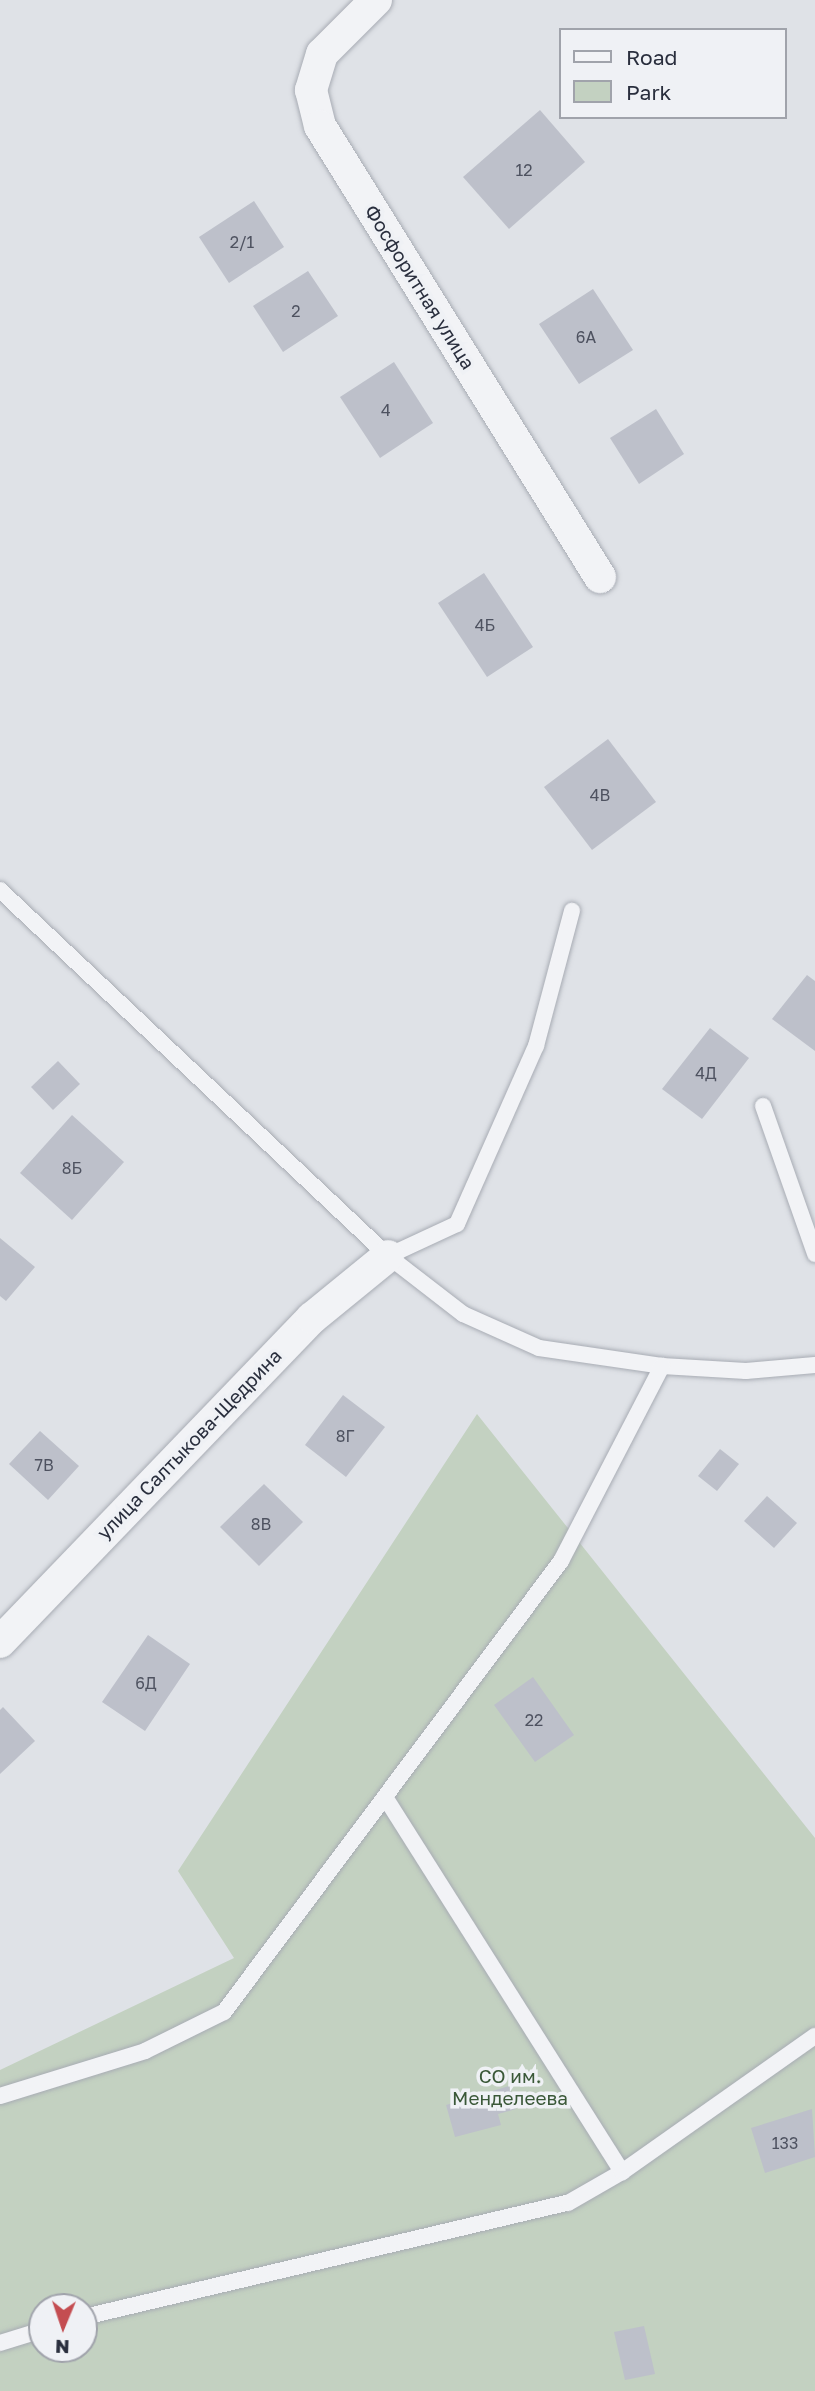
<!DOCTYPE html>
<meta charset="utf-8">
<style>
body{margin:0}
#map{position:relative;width:815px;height:2391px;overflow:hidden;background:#dfe2e7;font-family:"Golos Text",sans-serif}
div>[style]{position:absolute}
.green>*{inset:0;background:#c3d1c1}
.building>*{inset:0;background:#bdc0ca}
.roads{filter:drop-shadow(0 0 2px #a8acb4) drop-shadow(0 0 2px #a8acb4)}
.service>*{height:16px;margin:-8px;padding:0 8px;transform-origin:8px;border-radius:8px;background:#f2f3f6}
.minor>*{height:32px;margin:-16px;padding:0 16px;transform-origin:16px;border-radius:16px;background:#f2f3f6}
span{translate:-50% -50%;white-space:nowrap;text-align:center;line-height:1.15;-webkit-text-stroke:7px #eff1f5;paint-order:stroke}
.number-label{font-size:16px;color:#4e5260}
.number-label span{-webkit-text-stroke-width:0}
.street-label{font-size:19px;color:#292e3d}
.park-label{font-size:19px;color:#3a5838}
.legend{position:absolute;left:559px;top:28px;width:228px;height:91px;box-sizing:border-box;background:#eff1f5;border:2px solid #a0a3ab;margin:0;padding:9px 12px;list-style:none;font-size:21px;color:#292e3d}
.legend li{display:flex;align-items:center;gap:14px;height:35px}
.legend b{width:35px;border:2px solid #a0a3ab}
.north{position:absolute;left:28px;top:2293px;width:70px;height:70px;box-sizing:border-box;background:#eff1f5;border:2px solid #a0a3ab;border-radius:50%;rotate:182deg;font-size:19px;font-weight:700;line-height:28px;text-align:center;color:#292e3d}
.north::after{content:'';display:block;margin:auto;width:24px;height:32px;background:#c44d51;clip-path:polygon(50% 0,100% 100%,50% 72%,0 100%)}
</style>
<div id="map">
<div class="green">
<i style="clip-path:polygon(evenodd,477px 1414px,815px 1838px,815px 2391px,0 2391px,0 2070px,234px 1958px,178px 1871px,477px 1414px,42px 2307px,84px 2307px,84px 2349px,42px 2349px,42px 2307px)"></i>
</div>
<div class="building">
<i style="clip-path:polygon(540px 110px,585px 162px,509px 229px,463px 177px)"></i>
<i style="clip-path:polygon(254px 201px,284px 247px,229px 283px,199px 237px)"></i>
<i style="clip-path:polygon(308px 271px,338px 316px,283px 352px,253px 306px)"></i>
<i style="clip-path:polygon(593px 289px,633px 350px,579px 384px,539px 324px)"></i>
<i style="clip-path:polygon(394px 362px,433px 423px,380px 458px,340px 397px)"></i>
<i style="clip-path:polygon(656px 409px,684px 454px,639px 484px,610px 438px)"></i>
<i style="clip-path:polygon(484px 573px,533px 647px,487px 677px,438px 603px)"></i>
<i style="clip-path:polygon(608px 739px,656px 802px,592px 850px,544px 787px)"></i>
<i style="clip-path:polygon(807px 975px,815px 981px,815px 1051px,772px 1019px)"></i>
<i style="clip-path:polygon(710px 1028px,749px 1058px,702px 1119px,662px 1089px)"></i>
<i style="clip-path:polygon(58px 1061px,80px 1084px,53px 1110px,31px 1087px)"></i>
<i style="clip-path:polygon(72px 1115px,124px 1162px,72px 1220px,20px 1173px)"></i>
<i style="clip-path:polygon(0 1238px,35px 1267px,6px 1301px,0 1296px)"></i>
<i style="clip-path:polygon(343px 1395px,385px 1427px,346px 1477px,305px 1445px)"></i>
<i style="clip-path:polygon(40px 1431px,79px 1466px,48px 1500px,9px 1464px)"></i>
<i style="clip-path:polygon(720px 1449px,739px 1464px,717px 1491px,698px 1476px)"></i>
<i style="clip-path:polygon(264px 1484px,303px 1522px,259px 1566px,220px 1527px)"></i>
<i style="clip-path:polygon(767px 1496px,797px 1523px,774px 1548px,744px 1521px)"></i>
<i style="clip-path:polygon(148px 1635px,190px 1664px,145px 1731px,102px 1702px)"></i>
<i style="clip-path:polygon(533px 1677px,574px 1735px,535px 1762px,494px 1705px)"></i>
<i style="clip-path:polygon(3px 1707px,35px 1741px,0 1774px,0 1710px)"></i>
<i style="clip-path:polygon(509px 2086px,516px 2109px,498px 2114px,501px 2125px,455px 2137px,446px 2105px)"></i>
<i style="clip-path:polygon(812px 2109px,815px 2157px,765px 2173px,751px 2128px)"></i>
<i style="clip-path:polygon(644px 2326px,655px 2374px,625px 2380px,614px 2332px)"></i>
</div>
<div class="roads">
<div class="service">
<i style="left:0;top:890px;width:533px;rotate:43.33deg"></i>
<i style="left:388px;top:1256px;width:95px;rotate:37.7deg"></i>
<i style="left:463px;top:1314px;width:83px;rotate:24.1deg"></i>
<i style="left:539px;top:1348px;width:124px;rotate:8.3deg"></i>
<i style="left:662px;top:1366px;width:84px;rotate:3.4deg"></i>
<i style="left:746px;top:1371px;width:69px;rotate:-5deg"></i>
<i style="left:763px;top:1106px;width:157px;rotate:70.6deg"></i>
<i style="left:388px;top:1256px;width:76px;rotate:-24.9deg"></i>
<i style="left:457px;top:1224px;width:195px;rotate:-66.1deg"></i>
<i style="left:536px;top:1046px;width:140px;rotate:-75.1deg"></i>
<i style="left:385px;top:1797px;width:444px;rotate:57.7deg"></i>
<i style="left:0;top:2096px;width:152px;rotate:-17.2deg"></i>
<i style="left:145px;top:2051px;width:88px;rotate:-26.3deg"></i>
<i style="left:224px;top:2012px;width:563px;rotate:-53.23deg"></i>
<i style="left:561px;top:1561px;width:220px;rotate:-62.6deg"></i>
<i style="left:84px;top:2317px;width:497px;rotate:-13.3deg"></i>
<i style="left:568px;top:2203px;width:62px;rotate:-29.9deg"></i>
<i style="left:622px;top:2172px;width:236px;rotate:-35.2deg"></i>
<i style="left:0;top:2343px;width:44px;rotate:-17.2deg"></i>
</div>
<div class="minor">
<i style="left:376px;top:0;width:76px;rotate:135deg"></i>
<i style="left:322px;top:54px;width:38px;rotate:107deg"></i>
<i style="left:311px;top:90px;width:37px;rotate:76deg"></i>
<i style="left:320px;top:126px;width:531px;rotate:58.17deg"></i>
<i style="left:0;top:1642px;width:450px;rotate:-46.1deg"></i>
<i style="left:312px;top:1318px;width:98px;rotate:-39.2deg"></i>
</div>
</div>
<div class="number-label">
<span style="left:524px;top:170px">12</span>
<span style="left:242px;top:242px">2/1</span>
<span style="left:296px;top:311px">2</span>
<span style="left:586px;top:337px">6А</span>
<span style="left:386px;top:410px">4</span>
<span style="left:485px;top:625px">4Б</span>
<span style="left:600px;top:795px">4В</span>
<span style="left:706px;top:1073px">4Д</span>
<span style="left:72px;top:1168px">8Б</span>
<span style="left:345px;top:1436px">8Г</span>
<span style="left:44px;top:1465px">7В</span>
<span style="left:261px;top:1524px">8В</span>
<span style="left:146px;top:1683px">6Д</span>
<span style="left:534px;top:1720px">22</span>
<span style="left:785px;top:2143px">133</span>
</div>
<div class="street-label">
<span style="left:420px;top:287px;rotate:58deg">Фосфоритная улица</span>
<span style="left:189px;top:1444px;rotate:-46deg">улица Салтыкова-Щедрина</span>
</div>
<div class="park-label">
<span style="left:510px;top:2087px">СО им.<br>Менделеева</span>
</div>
<ul class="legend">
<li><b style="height:9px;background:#f2f3f6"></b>Road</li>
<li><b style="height:19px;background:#c3d1c1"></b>Park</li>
</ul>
<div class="north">N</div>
</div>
